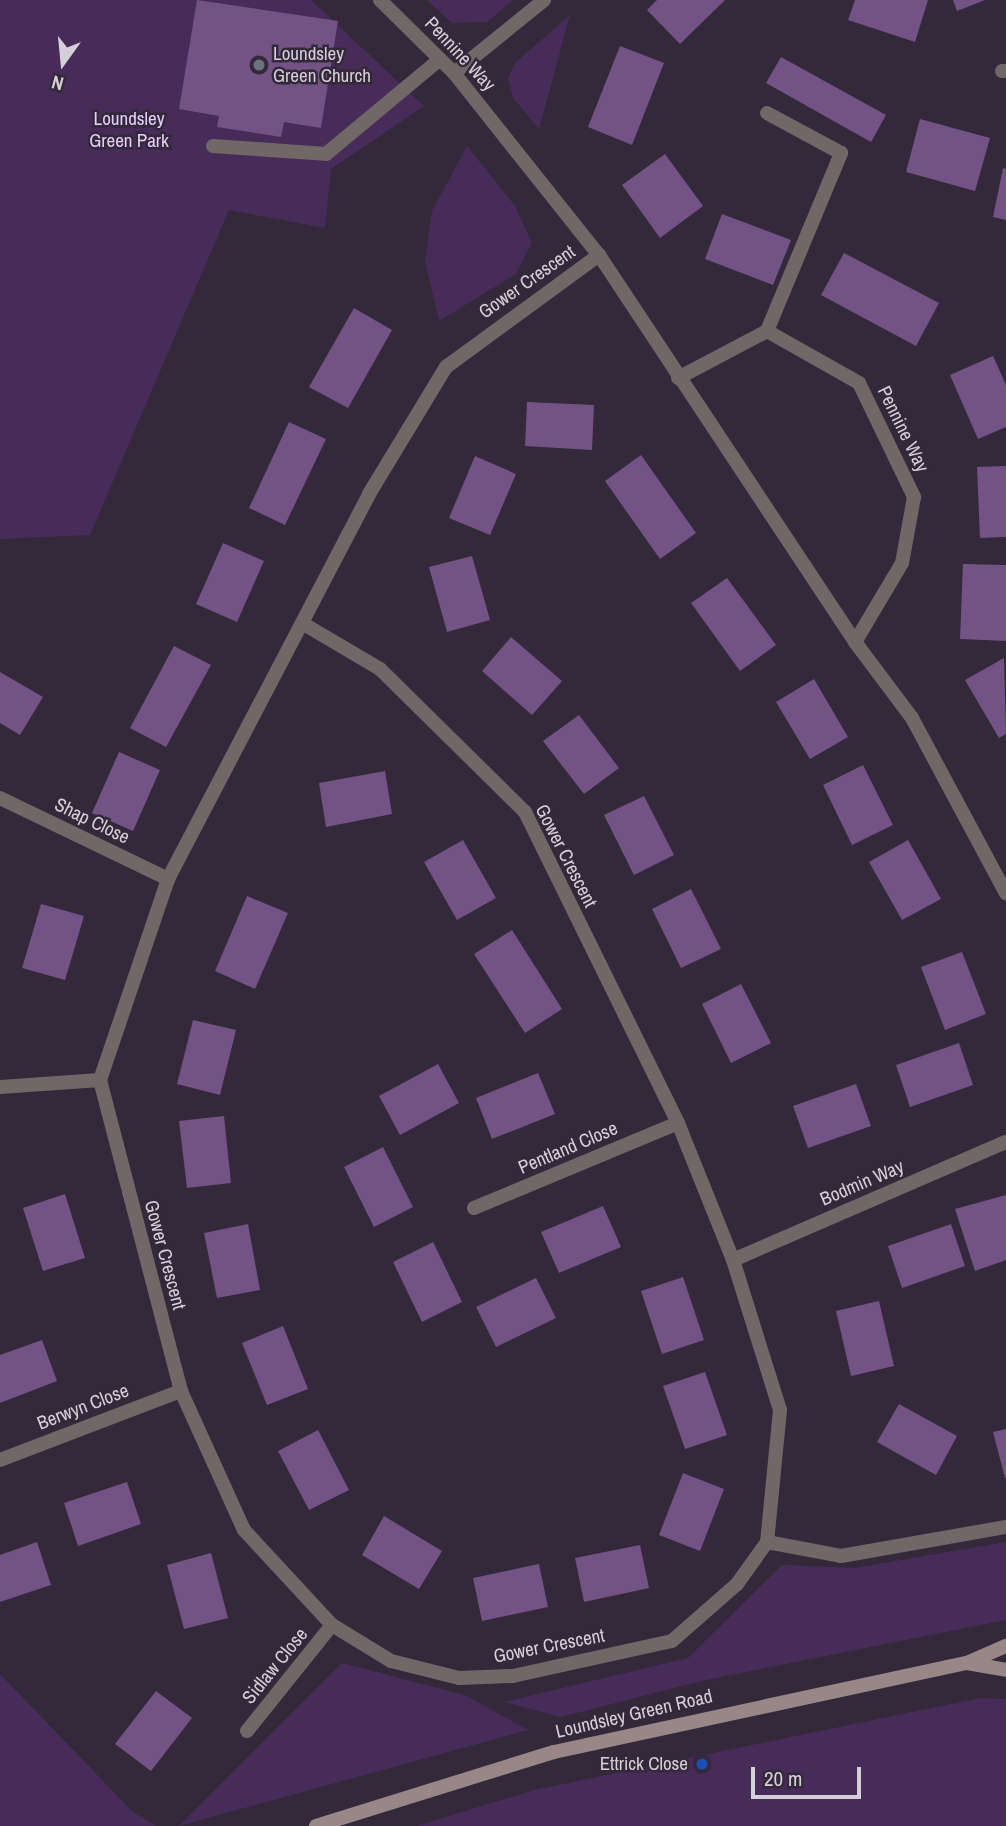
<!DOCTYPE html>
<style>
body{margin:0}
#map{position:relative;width:1006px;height:1826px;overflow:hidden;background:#33293a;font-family:"Archivo Narrow",sans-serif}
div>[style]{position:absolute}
.green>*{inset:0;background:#472c59}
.building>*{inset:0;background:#735286}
.service>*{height:14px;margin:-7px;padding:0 7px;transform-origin:7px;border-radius:7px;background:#726767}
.minor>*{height:14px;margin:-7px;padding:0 7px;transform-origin:7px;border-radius:7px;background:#726767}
.tertiary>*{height:14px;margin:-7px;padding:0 7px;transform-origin:7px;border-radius:7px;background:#726767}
.secondary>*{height:14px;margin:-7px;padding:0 7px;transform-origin:7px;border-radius:7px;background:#998787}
.dots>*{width:19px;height:19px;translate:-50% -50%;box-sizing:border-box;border:4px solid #33293a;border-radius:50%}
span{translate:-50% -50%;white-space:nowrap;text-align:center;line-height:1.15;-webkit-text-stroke:5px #33293a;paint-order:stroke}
.poi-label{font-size:19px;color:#d5cfda}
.left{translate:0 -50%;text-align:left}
.right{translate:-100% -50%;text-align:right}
.street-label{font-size:19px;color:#d5cfda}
.park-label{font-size:19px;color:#e8ccfd}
.north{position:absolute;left:28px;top:28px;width:70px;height:70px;-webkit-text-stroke:5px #33293a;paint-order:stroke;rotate:195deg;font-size:19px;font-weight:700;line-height:28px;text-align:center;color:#d5cfda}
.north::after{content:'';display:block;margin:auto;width:24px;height:32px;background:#d5cfda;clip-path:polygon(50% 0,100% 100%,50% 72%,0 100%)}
.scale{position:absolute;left:751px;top:1767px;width:110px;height:32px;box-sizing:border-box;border:4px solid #d5cfda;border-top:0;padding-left:9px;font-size:21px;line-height:24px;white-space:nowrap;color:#d5cfda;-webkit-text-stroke:5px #33293a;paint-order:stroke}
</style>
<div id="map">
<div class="green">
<i style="clip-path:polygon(0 0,311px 0,424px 106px,331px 169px,325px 228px,229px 210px,90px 535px,0 539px)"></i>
<i style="clip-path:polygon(427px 0,513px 0,487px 22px,452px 23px)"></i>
<i style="clip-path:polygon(570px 15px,539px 129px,513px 98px,508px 78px,515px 63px)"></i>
<i style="clip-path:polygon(467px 146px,515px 206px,532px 243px,516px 274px,439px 321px,425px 260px,432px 211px)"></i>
<i style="clip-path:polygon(1006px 1542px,1006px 1620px,701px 1681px,561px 1717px,504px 1702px,688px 1658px,782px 1565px,855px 1568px)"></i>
<i style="clip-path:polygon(342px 1663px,465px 1695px,528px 1730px,179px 1826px)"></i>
<i style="clip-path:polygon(0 1674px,133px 1812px,156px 1826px,0 1826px)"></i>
<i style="clip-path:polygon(980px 1698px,1006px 1699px,1006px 1826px,416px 1826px,534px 1790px)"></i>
</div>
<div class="building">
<i style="clip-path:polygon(197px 0,338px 21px,321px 128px,284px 122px,281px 137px,217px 127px,219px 116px,179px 109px)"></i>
<i style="clip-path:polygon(657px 0,725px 0,680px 44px,647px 10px)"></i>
<i style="clip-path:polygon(855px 0,928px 0,915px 42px,848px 20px)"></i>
<i style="clip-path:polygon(953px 0,985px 0,957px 11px)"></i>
<i style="clip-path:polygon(620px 46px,664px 63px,632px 145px,588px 127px)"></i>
<i style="clip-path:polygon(781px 57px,886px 115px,871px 142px,766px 83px)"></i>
<i style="clip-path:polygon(920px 119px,990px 138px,975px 191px,906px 172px)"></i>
<i style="clip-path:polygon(665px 154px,703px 206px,660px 238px,622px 185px)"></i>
<i style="clip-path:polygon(1003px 168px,1006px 169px,1006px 220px,993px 217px)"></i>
<i style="clip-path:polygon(722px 214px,791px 240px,773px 285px,705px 259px)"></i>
<i style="clip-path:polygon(844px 253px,939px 303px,916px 346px,821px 295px)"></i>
<i style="clip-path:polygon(354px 308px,392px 330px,348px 408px,309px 387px)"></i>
<i style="clip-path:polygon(993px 356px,1006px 385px,1006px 427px,978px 439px,950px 375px)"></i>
<i style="clip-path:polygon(527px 402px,594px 405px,592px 450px,525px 446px)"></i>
<i style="clip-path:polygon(289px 422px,326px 439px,285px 525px,249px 508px)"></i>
<i style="clip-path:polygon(641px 455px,696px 533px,660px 559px,605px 481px)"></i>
<i style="clip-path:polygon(475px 456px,516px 474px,490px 535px,449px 518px)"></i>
<i style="clip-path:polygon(1006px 466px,1006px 537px,980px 538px,977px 467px)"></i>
<i style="clip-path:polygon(223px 543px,264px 561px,237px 622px,196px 604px)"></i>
<i style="clip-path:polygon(472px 556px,490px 620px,447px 632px,429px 567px)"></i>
<i style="clip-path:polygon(963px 564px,1006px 565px,1006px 641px,960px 639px)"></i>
<i style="clip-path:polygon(727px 578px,776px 645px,740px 671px,691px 603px)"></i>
<i style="clip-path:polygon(511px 637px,562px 681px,532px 715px,482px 671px)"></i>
<i style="clip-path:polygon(174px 646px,211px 665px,166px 747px,130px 728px)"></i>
<i style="clip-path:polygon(1004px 658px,1006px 734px,999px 738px,965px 680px)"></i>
<i style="clip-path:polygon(0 672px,43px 697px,20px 735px,0 723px)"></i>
<i style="clip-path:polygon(814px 679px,848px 737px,810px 759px,776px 702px)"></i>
<i style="clip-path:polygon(579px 715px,619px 768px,584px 794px,543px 741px)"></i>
<i style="clip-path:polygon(119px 752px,160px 770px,133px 831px,92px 813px)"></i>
<i style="clip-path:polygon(863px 765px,893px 825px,852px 845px,823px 785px)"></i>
<i style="clip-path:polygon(385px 771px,392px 814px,326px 827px,319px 783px)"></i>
<i style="clip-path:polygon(644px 796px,674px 855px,634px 875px,604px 815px)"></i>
<i style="clip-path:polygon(463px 840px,496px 898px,457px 920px,424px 862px)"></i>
<i style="clip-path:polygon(908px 840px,941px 899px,902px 920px,869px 862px)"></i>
<i style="clip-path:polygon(691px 889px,721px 949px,681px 968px,652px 909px)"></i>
<i style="clip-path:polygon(247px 896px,288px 913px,255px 989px,215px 971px)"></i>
<i style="clip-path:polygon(41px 904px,84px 916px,65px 980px,22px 968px)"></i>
<i style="clip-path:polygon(512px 930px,562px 1009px,525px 1033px,474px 954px)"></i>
<i style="clip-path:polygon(962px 952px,986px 1014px,945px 1030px,921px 967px)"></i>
<i style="clip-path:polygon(741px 984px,771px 1043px,731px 1063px,702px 1004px)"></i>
<i style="clip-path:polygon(193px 1020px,236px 1030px,220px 1095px,177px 1084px)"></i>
<i style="clip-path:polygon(959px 1043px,973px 1085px,910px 1107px,896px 1065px)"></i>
<i style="clip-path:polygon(438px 1064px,459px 1103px,400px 1135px,379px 1096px)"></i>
<i style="clip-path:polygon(538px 1073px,555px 1114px,492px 1139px,476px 1098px)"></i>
<i style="clip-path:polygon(856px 1084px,871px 1126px,808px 1148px,793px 1106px)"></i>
<i style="clip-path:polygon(224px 1116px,231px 1183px,187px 1188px,179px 1121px)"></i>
<i style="clip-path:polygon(383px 1147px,413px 1207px,374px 1227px,344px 1167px)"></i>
<i style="clip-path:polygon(65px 1194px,85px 1258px,43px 1271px,23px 1208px)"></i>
<i style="clip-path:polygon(1006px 1195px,1006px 1260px,975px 1271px,955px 1209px)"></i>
<i style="clip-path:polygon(603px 1206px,621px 1247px,559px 1273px,541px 1232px)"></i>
<i style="clip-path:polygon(248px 1224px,260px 1290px,217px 1298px,204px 1233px)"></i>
<i style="clip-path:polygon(951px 1224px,965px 1266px,902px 1288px,888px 1246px)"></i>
<i style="clip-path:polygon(433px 1242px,462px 1302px,422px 1322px,393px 1262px)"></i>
<i style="clip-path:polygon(683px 1277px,704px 1340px,662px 1354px,641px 1291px)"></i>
<i style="clip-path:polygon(536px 1278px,556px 1318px,496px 1347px,476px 1307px)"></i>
<i style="clip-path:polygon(879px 1301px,894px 1366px,851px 1376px,836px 1311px)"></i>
<i style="clip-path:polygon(283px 1326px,308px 1389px,267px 1405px,242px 1343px)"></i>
<i style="clip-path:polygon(42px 1340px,57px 1381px,0 1403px,0 1355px)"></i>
<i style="clip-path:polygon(705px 1372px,727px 1435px,685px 1449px,663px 1386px)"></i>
<i style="clip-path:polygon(899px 1404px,957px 1436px,936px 1475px,877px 1442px)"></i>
<i style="clip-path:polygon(1006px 1429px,1006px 1478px,1005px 1478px,993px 1432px)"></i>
<i style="clip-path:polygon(318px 1430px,349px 1490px,309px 1510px,278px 1451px)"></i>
<i style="clip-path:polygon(683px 1473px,724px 1489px,700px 1551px,659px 1535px)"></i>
<i style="clip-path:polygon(127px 1482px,141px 1524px,78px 1546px,64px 1503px)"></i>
<i style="clip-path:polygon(384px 1516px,442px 1551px,419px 1589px,362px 1555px)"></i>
<i style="clip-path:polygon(37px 1542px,51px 1585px,0 1602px,0 1555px)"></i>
<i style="clip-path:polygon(640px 1545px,649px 1588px,584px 1602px,575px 1558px)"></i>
<i style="clip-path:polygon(211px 1553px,228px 1618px,184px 1629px,167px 1565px)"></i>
<i style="clip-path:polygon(539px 1564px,548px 1607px,482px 1621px,473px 1578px)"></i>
<i style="clip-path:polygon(156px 1691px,192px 1718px,151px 1771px,115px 1744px)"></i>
</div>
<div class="service">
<i style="left:213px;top:146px;width:113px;rotate:4deg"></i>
<i style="left:326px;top:154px;width:148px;rotate:-39.8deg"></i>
<i style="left:767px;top:331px;width:193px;rotate:-67.4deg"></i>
<i style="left:841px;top:153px;width:84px;rotate:-151.6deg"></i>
</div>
<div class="minor">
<i style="left:1002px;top:71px;width:4px"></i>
<i style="left:454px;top:73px;width:116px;rotate:-39deg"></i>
<i style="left:678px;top:378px;width:101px;rotate:-27.8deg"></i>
<i style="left:767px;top:331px;width:106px;rotate:29.5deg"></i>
<i style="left:859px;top:383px;width:127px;rotate:64.2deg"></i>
<i style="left:914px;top:497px;width:67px;rotate:100.3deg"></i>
<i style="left:902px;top:563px;width:92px;rotate:120.7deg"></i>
<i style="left:302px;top:623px;width:91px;rotate:30.5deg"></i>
<i style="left:380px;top:669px;width:204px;rotate:44.6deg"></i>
<i style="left:525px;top:812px;width:347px;rotate:63.8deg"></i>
<i style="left:678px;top:1123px;width:148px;rotate:68.1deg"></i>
<i style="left:733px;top:1260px;width:157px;rotate:72.6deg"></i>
<i style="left:780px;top:1410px;width:133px;rotate:95.6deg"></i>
<i style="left:767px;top:1542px;width:52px;rotate:125.5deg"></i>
<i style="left:737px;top:1584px;width:86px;rotate:138.8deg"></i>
<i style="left:672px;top:1641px;width:163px;rotate:167.6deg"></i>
<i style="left:513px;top:1676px;width:54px;rotate:177.9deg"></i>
<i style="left:459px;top:1678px;width:70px;rotate:-166deg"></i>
<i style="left:391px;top:1661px;width:69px;rotate:-148.6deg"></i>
<i style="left:332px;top:1625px;width:129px;rotate:-132.8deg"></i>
<i style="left:244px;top:1530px;width:153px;rotate:-114.4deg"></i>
<i style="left:181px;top:1391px;width:321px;rotate:-104.6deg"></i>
<i style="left:100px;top:1080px;width:212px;rotate:-71.3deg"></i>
<i style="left:168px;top:879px;width:434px;rotate:-62.4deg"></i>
<i style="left:369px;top:494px;width:149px;rotate:-58.8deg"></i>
<i style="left:446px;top:367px;width:190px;rotate:-36.2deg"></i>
<i style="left:0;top:798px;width:187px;rotate:25.7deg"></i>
<i style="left:0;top:1087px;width:100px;rotate:-4deg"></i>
<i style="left:474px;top:1208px;width:221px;rotate:-22.6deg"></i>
<i style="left:733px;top:1260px;width:297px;rotate:-23.4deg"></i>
<i style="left:0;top:1460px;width:194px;rotate:-20.9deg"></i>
<i style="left:767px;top:1542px;width:75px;rotate:10.7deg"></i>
<i style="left:841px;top:1556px;width:168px;rotate:-10deg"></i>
<i style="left:247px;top:1731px;width:136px;rotate:-51.3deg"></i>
</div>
<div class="tertiary">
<i style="left:380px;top:0;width:104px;rotate:44.6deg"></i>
<i style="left:454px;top:73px;width:233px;rotate:51.5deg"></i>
<i style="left:599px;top:255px;width:464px;rotate:56.5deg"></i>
<i style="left:855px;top:642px;width:95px;rotate:53.1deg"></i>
<i style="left:912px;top:718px;width:199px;rotate:61.8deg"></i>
</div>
<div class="secondary">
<i style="left:967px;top:1663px;width:40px;rotate:10deg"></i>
<i style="left:316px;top:1826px;width:249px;rotate:-17.3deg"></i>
<i style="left:554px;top:1752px;width:422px;rotate:-12.2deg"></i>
<i style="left:967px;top:1663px;width:43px;rotate:-23.6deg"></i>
</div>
<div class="dots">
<i style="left:259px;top:65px;background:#6b7280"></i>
<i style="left:702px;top:1764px;background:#1a4fb4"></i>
</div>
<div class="poi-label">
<span class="left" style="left:273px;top:65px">Loundsley<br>Green Church</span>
<span class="right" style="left:688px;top:1764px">Ettrick Close</span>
</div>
<div class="street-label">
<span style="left:460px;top:54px;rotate:47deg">Pennine Way</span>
<span style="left:527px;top:282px;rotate:-35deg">Gower Crescent</span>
<span style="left:903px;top:429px;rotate:64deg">Pennine Way</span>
<span style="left:92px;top:821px;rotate:26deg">Shap Close</span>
<span style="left:566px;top:856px;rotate:63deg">Gower Crescent</span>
<span style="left:568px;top:1148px;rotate:-23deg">Pentland Close</span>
<span style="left:862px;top:1183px;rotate:-23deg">Bodmin Way</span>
<span style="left:165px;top:1255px;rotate:75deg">Gower Crescent</span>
<span style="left:83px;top:1407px;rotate:-21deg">Berwyn Close</span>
<span style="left:549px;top:1646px;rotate:-11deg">Gower Crescent</span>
<span style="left:275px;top:1666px;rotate:-51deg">Sidlaw Close</span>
<span style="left:634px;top:1714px;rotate:-13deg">Loundsley Green Road</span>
</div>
<div class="park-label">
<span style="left:129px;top:130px">Loundsley<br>Green Park</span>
</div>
<div class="north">N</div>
<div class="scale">20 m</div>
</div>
